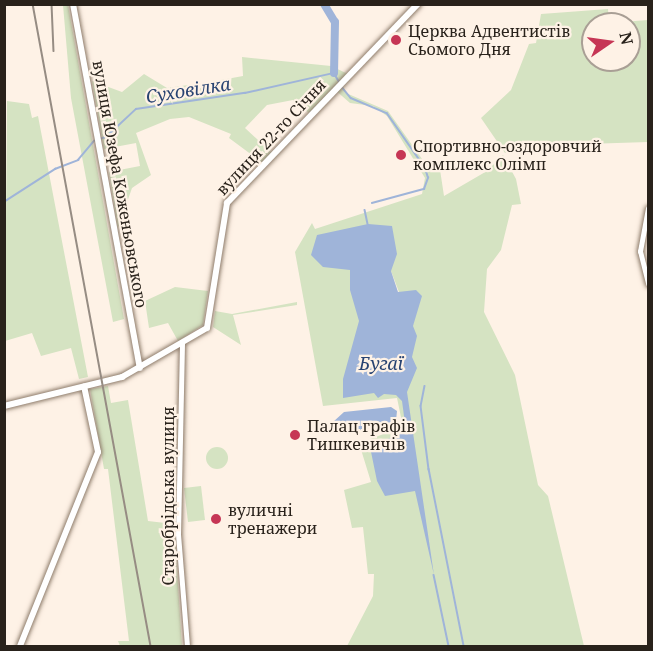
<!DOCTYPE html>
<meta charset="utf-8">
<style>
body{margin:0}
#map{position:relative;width:653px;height:651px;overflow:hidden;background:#fef2e6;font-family:"Noto Serif",serif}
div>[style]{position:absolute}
.green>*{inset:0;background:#d5e3c2}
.round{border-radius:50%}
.water>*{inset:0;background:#9fb4d9}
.stream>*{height:1.5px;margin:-0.75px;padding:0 0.75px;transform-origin:0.75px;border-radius:0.75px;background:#9fb4d9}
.river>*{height:8px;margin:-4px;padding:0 4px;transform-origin:4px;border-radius:4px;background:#9fb4d9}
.roads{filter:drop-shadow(0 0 2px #8e7c6b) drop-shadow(0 0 2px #8e7c6b)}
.tertiary>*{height:5px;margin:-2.5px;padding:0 2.5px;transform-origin:2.5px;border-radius:2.5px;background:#fff}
.secondary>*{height:6px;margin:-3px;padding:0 3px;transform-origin:3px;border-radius:3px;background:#fff}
.rail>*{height:1.5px;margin:-0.75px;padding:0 0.75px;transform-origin:0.75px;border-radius:0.75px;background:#968c83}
.dots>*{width:16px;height:16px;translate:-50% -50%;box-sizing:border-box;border:3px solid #fef2e6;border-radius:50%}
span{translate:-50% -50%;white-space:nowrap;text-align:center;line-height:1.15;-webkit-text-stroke:4.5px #fef2e6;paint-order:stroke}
.poi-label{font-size:16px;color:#29221b}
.left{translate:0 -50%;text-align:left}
.street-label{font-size:16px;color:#29221b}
.water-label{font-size:18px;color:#284372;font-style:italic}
.frame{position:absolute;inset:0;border:6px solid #29221b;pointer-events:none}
.north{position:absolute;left:581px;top:12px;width:60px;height:60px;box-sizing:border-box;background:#fef2e6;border:2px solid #a99f95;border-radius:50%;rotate:77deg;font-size:16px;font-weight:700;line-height:24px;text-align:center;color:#29221b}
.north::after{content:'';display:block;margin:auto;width:21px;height:27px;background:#c63655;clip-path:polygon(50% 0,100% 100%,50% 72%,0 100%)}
</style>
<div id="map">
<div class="green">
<i style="clip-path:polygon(63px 5px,68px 5px,124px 319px,113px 322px,71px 98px)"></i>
<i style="clip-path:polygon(evenodd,608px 9px,609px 23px,648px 20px,648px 142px,525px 146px,505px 153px,481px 118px,511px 90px,529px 44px,536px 43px,541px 14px,608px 9px,593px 24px,629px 24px,629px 60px,593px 60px,593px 24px)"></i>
<i style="clip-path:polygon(evenodd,242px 57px,331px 66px,348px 74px,343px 86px,346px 93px,388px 111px,427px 166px,439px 163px,444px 196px,487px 171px,503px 155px,516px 179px,521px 204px,512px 205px,501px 250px,487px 269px,484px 312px,515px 375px,538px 485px,548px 496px,584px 646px,347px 646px,373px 596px,374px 574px,368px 574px,363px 527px,352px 528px,344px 490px,371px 482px,359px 443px,403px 427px,397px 398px,323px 406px,295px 252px,312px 223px,315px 229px,422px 194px,425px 178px,387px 116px,373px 106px,350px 103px,334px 89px,310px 114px,293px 100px,267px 105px,245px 128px,273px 154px,264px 164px,229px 138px,231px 134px,189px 117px,170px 119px,136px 133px,151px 175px,132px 188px,118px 228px,109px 172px,140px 166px,136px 143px,104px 149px,92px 81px,122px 92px,144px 74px,167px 88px,210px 82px,243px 76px,242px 57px,361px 269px,391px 271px,399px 292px,417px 310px,413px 324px,361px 269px)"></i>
<i style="clip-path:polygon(7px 101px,29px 104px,32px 118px,38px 116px,88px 377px,79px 379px,71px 348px,41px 356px,32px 333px,5px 341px)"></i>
<i style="clip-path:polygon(175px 287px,208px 291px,203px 325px,178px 341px,168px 323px,149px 328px,145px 301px)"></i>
<i style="clip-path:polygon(297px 302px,297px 305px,233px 315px,241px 345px,213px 327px,215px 311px,232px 314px)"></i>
<i style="clip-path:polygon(108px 386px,111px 403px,128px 400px,148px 521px,174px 524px,182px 646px,120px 646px,118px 641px,129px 641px,108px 469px,104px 469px,90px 389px)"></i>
<i class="round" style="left:206px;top:447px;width:22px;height:22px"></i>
<i style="clip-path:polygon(201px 486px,205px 520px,188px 522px,184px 488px)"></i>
</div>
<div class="water">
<i style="clip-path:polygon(368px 224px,392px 226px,397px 254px,391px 271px,398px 292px,416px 290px,422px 296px,413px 326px,417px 336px,412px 357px,417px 368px,407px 392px,434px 575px,415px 491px,385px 496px,377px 481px,370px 447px,406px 431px,402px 401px,396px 395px,384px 394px,378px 398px,374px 393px,343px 398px,343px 379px,359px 321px,350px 290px,350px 270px,323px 267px,311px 255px,317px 235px)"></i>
<i style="clip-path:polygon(391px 407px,397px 411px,396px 421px,357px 431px,354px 420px,356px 432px,346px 433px,333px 422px,344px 412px)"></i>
</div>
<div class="stream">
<i style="left:342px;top:87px;width:14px;rotate:51deg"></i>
<i style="left:351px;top:98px;width:39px;rotate:23deg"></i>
<i style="left:387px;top:113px;width:65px;rotate:55.1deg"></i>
<i style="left:99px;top:139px;width:7px;rotate:-16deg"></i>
<i style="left:106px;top:137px;width:41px;rotate:-43deg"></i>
<i style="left:136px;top:109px;width:110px;rotate:-8.4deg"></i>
<i style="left:245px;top:93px;width:91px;rotate:-12.7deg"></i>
<i style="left:334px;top:73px;width:12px;rotate:59deg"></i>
<i style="left:4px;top:202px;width:61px;rotate:-32.9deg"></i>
<i style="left:55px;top:169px;width:25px;rotate:-21deg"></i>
<i style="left:78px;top:160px;width:25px;rotate:-50deg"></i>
<i style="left:372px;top:203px;width:54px;rotate:-15.1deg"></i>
<i style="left:424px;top:189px;width:12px;rotate:-70deg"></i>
<i style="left:428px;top:178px;width:10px;rotate:-107deg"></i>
<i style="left:365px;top:210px;width:14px;rotate:78deg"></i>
<i style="left:425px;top:386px;width:20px;rotate:101deg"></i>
<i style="left:421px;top:406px;width:64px;rotate:82.8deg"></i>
<i style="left:429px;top:469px;width:180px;rotate:78.8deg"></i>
<i style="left:434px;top:575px;width:73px;rotate:78.1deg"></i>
</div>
<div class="river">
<i style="left:324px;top:4px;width:21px;rotate:59deg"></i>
<i style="left:335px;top:22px;width:51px;rotate:91.1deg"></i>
</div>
<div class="roads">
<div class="tertiary">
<i style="left:648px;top:208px;width:44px;rotate:100.5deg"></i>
<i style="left:640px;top:251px;width:34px;rotate:76deg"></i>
<i style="left:182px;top:344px;width:190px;rotate:91.2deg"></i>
<i style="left:178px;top:534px;width:112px;rotate:85.4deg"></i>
</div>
<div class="secondary">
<i style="left:73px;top:4px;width:370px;rotate:79.6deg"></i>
<i style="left:4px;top:406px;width:122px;rotate:-13.8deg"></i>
<i style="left:122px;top:377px;width:98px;rotate:-30deg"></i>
<i style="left:207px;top:328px;width:127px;rotate:-80.9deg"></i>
<i style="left:227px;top:203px;width:276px;rotate:-46.2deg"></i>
<i style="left:20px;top:646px;width:209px;rotate:-68.1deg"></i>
<i style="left:98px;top:452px;width:67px;rotate:-102deg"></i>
</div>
</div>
<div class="rail">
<i style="left:33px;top:4px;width:653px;rotate:79.59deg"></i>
<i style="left:52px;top:4px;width:47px;rotate:87.6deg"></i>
</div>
<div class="dots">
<i style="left:396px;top:40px;background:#c63655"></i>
<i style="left:401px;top:155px;background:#c63655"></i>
<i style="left:295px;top:435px;background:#c63655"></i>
<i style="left:216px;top:519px;background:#c63655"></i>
</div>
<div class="poi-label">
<span class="left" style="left:408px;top:40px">Церква Адвентистів<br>Сьомого Дня</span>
<span class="left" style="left:413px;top:155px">Спортивно-оздоровчий<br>комплекс Олімп</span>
<span class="left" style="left:307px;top:435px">Палац графів<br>Тишкевичів</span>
<span class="left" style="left:228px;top:519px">вуличні<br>тренажери</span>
</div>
<div class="street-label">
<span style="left:271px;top:137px;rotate:-47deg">вулиця 22-го Січня</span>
<span style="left:120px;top:184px;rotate:80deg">вулиця Юзефа Коженьовського</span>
<span style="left:168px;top:496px;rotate:-90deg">Старобрідська вулиця</span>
</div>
<div class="water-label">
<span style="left:188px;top:90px;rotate:-9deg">Суховілка</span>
<span style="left:381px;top:363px">Бугаї</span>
</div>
<div class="frame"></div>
<div class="north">N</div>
</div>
